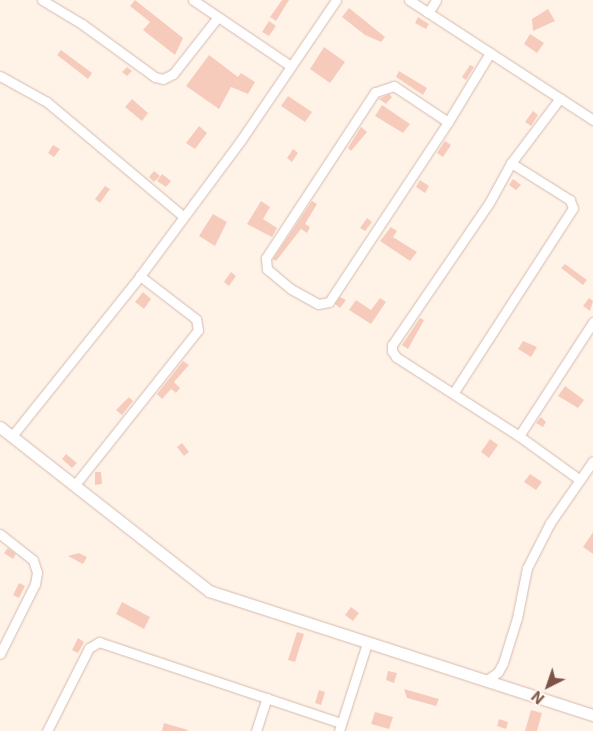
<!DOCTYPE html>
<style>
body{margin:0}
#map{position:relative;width:593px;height:731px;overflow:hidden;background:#fff3e8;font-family:Inter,sans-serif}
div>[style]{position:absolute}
.building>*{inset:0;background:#f7cbbc}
.roads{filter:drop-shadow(0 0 1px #d5baae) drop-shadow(0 0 1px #d5baae)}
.street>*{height:9px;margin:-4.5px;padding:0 4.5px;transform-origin:4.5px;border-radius:4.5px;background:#fff}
.secondary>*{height:11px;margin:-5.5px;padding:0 5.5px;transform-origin:5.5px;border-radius:5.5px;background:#fff}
span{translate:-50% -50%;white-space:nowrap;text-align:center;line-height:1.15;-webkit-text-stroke:4px #fff7f0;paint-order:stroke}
.north{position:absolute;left:523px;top:661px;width:50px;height:50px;-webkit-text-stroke:4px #fff7f0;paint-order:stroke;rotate:221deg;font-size:14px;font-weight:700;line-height:20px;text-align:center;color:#7d5348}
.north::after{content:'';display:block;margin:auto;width:18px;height:22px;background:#7d5348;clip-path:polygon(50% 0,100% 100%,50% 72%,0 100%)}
</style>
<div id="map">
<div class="building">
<i style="clip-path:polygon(135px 0,183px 38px,175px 55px,143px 30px,150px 22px,130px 6px)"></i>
<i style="clip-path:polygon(282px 0,289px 0,276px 21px,270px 17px)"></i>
<i style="clip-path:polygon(349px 8px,385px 37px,381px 42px,365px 35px,342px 17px)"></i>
<i style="clip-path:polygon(548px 9px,555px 21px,533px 31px,532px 19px)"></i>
<i style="clip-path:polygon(418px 17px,429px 24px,426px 29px,415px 23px)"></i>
<i style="clip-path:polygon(269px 21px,276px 26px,269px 36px,262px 32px)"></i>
<i style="clip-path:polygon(530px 34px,544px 43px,537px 53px,524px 44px)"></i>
<i style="clip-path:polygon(324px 47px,345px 62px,330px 83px,310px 69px)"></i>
<i style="clip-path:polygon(61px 50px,92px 73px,88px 79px,57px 55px)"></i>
<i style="clip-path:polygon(209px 55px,238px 77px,241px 73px,255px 82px,248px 94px,231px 87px,219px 109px,186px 86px)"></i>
<i style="clip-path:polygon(470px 65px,474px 67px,466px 80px,462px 77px)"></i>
<i style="clip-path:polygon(127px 67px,132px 71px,127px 76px,122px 72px)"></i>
<i style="clip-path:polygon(399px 71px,427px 88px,423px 95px,396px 77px)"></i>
<i style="clip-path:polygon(389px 94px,392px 97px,386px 104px,379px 99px)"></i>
<i style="clip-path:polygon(288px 96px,312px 112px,305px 122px,281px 106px)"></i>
<i style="clip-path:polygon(132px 99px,148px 113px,142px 121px,125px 107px)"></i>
<i style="clip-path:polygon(382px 105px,410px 124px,403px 133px,375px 116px)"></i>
<i style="clip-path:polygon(533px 111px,538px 115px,531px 126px,525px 122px)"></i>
<i style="clip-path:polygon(199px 126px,207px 133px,195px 149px,186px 143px)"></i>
<i style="clip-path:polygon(361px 127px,367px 132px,351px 151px,348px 148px)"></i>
<i style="clip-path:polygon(445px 141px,451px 145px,443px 157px,437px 153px)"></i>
<i style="clip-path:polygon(53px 145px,60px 149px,54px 157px,48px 153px)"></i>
<i style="clip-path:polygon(293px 149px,298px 153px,292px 162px,287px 158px)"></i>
<i style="clip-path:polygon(154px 171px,160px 176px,154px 182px,149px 177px)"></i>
<i style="clip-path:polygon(162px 174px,171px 181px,166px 187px,157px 181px)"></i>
<i style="clip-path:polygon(513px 179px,521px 185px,516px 190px,509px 185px)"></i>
<i style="clip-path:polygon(420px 180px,429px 186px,425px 193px,416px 187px)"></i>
<i style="clip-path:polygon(105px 186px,110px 189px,100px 203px,95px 199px)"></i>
<i style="clip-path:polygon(261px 201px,270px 207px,263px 219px,277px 228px,272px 237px,247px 224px)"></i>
<i style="clip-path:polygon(312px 201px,317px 204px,305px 224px,310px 227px,307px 233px,301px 229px,276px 261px,273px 259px)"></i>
<i style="clip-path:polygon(213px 214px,227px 222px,215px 246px,199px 236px)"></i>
<i style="clip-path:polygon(367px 218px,372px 222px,365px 231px,360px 228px)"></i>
<i style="clip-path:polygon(391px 227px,397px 231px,393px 237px,417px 252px,410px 261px,380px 241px)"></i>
<i style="clip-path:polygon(565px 264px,587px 280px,583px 285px,561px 268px)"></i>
<i style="clip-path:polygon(231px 272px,236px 276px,229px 286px,224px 282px)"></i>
<i style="clip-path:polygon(143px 292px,151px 299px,144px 309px,135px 302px)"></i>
<i style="clip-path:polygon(340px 297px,346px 300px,340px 308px,335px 304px)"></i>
<i style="clip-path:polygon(380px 298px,386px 302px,371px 324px,349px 310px,356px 300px,371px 310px)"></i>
<i style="clip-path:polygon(589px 298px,593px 301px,590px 311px,583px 306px)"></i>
<i style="clip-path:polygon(420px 318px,424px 320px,408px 349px,402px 345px)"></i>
<i style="clip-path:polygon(523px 341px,537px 347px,531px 357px,518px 349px)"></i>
<i style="clip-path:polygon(183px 361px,189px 365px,174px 382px,180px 388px,176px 393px,171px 389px,162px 399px,157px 394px)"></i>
<i style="clip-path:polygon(565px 386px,584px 400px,578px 408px,558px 396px)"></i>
<i style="clip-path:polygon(129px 397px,133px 401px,122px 415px,116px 410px)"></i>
<i style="clip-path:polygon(541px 417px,546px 422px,543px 427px,536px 423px)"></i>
<i style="clip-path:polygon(490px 439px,498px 445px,489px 458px,481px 452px)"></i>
<i style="clip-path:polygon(182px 443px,189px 452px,184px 456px,177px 447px)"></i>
<i style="clip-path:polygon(66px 454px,77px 463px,72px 468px,62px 459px)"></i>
<i style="clip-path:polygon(95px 472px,101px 472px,102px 484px,95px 485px)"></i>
<i style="clip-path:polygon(530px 474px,542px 482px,536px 490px,524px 482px)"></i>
<i style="clip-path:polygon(593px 532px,593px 554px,583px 547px)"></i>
<i style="clip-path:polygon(8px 548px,16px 554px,13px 559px,4px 553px)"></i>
<i style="clip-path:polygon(79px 553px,87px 557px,83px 564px,68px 556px)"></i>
<i style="clip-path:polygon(19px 583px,25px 586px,19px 598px,13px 595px)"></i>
<i style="clip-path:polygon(122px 602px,150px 617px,144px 629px,116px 614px)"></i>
<i style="clip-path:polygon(351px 607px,359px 613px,353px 621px,345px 615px)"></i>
<i style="clip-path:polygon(297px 632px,304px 634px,295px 662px,288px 660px)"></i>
<i style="clip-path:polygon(78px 638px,84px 642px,78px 653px,72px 650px)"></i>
<i style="clip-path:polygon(388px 671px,397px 673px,394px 683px,386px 680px)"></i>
<i style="clip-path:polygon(404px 689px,439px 699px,436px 706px,407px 698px)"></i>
<i style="clip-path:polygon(319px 690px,325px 692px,321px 705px,315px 703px)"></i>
<i style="clip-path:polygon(531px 710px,542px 713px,537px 731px,525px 731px)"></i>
<i style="clip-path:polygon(375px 712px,393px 717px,389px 729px,371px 724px)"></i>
<i style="clip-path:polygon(499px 719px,508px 722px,506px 729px,497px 726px)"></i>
<i style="clip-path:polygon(164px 723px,188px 730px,187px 731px,162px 731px)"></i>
</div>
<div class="roads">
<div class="street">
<i style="left:42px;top:0;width:47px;rotate:31deg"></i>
<i style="left:82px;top:24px;width:90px;rotate:36deg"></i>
<i style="left:155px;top:77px;width:8px;rotate:14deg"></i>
<i style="left:163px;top:79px;width:11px;rotate:-27deg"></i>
<i style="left:173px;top:74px;width:71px;rotate:-51.8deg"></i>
<i style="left:193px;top:0;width:118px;rotate:34deg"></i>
<i style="left:409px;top:0;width:220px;rotate:33.1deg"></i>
<i style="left:428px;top:13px;width:15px;rotate:-58deg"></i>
<i style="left:0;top:76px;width:54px;rotate:29deg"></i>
<i style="left:47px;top:102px;width:177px;rotate:40deg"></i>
<i style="left:560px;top:98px;width:81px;rotate:127deg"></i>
<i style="left:511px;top:163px;width:46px;rotate:118.8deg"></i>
<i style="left:489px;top:203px;width:172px;rotate:124.3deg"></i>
<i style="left:392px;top:345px;width:6px;rotate:90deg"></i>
<i style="left:392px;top:351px;width:7px;rotate:56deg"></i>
<i style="left:396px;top:357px;width:146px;rotate:32.7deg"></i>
<i style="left:519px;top:436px;width:75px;rotate:35.8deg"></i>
<i style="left:448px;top:122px;width:65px;rotate:-146.3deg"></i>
<i style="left:394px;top:86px;width:20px;rotate:162deg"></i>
<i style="left:375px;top:92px;width:199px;rotate:123.3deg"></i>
<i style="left:266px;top:258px;width:11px;rotate:85deg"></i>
<i style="left:267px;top:269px;width:31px;rotate:40deg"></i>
<i style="left:291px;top:289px;width:31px;rotate:29deg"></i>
<i style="left:318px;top:304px;width:11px;rotate:-10deg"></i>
<i style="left:329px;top:302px;width:216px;rotate:-56.5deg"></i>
<i style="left:448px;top:122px;width:81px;rotate:-58.7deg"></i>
<i style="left:454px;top:392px;width:219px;rotate:-57.1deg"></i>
<i style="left:573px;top:208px;width:9px;rotate:-111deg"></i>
<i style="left:570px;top:200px;width:70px;rotate:-147.9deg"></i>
<i style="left:12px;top:436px;width:205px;rotate:-51.3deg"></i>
<i style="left:140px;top:276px;width:169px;rotate:-53.4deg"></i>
<i style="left:241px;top:140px;width:169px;rotate:-55.8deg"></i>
<i style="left:519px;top:436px;width:136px;rotate:-57deg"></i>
<i style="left:74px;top:486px;width:199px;rotate:-51.5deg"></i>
<i style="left:198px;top:330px;width:11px;rotate:-100deg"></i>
<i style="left:196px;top:319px;width:71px;rotate:-142.5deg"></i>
<i style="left:0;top:534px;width:42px;rotate:38.2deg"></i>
<i style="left:33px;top:560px;width:13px;rotate:72deg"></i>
<i style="left:37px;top:572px;width:12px;rotate:99deg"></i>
<i style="left:35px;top:584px;width:78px;rotate:116.6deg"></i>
<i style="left:487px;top:680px;width:14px;rotate:-36deg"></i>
<i style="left:498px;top:672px;width:10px;rotate:-61deg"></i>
<i style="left:503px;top:663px;width:47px;rotate:-72.7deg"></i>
<i style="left:517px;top:618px;width:51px;rotate:-78.7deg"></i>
<i style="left:527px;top:568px;width:51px;rotate:-62.9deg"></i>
<i style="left:550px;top:523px;width:75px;rotate:-55.3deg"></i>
<i style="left:47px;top:731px;width:93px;rotate:-63.2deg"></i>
<i style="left:89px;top:648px;width:12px;rotate:-31deg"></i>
<i style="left:99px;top:642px;width:255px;rotate:18.5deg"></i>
<i style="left:256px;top:731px;width:35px;rotate:-72deg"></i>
<i style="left:339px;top:731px;width:92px;rotate:-72.3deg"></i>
</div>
<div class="secondary">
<i style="left:0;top:427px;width:266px;rotate:38.1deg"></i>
<i style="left:209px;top:591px;width:404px;rotate:17.9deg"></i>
</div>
</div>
<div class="north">N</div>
</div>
